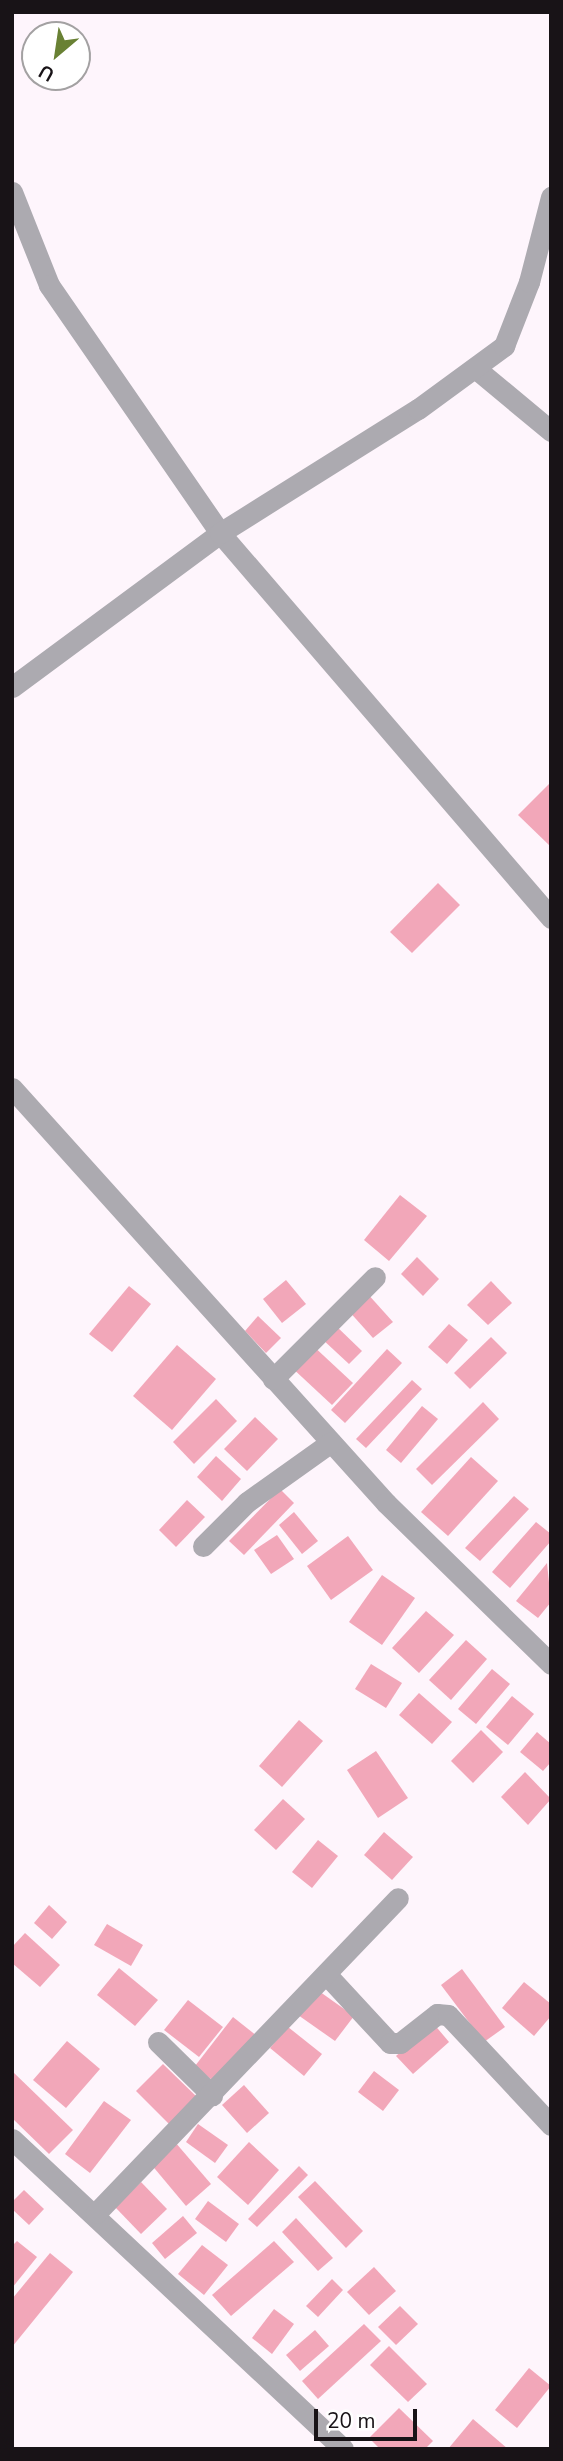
<!DOCTYPE html>
<style>
body{margin:0}
#map{position:relative;width:563px;height:2461px;overflow:hidden;background:#fef5fc;font-family:"Nunito Sans",sans-serif}
div>[style]{position:absolute}
.building>*{inset:0;background:#f2a7b9}
.street>*{height:21px;margin:-10.5px;padding:0 10.5px;transform-origin:10.5px;border-radius:10.5px;background:#acaab0}
span{translate:-50% -50%;white-space:nowrap;text-align:center;line-height:1.15;-webkit-text-stroke:5px #fff;paint-order:stroke}
.frame{position:absolute;inset:0;border:14px solid #181317;pointer-events:none}
.north{position:absolute;left:21px;top:21px;width:70px;height:70px;box-sizing:border-box;background:#fff;border:2px solid #a3a1a2;border-radius:50%;rotate:209deg;font-size:19px;font-weight:700;line-height:28px;text-align:center;color:#181317}
.north::after{content:'';display:block;margin:auto;width:24px;height:32px;background:#698134;clip-path:polygon(50% 0,100% 100%,50% 72%,0 100%)}
.scale{position:absolute;left:314px;top:2409px;width:103px;height:32px;box-sizing:border-box;border:4px solid #181317;border-top:0;padding-left:9px;font-size:21px;line-height:24px;white-space:nowrap;color:#181317;-webkit-text-stroke:5px #fff;paint-order:stroke}
</style>
<div id="map">
<div class="building">
<i style="clip-path:polygon(551px 782px,551px 847px,518px 815px)"></i>
<i style="clip-path:polygon(438px 883px,460px 905px,412px 953px,390px 932px)"></i>
<i style="clip-path:polygon(400px 1195px,427px 1216px,389px 1261px,364px 1240px)"></i>
<i style="clip-path:polygon(417px 1257px,439px 1279px,423px 1296px,401px 1274px)"></i>
<i style="clip-path:polygon(286px 1280px,306px 1304px,282px 1323px,263px 1299px)"></i>
<i style="clip-path:polygon(491px 1281px,512px 1303px,488px 1325px,467px 1305px)"></i>
<i style="clip-path:polygon(129px 1286px,151px 1304px,112px 1352px,89px 1334px)"></i>
<i style="clip-path:polygon(366px 1292px,393px 1322px,373px 1338px,347px 1309px)"></i>
<i style="clip-path:polygon(258px 1316px,281px 1338px,266px 1353px,245px 1331px)"></i>
<i style="clip-path:polygon(334px 1324px,362px 1351px,349px 1364px,321px 1338px)"></i>
<i style="clip-path:polygon(449px 1324px,468px 1340px,447px 1364px,428px 1347px)"></i>
<i style="clip-path:polygon(491px 1337px,507px 1353px,470px 1389px,454px 1373px)"></i>
<i style="clip-path:polygon(310px 1343px,353px 1383px,332px 1405px,289px 1365px)"></i>
<i style="clip-path:polygon(177px 1345px,216px 1379px,172px 1430px,133px 1396px)"></i>
<i style="clip-path:polygon(387px 1349px,402px 1363px,345px 1423px,331px 1410px)"></i>
<i style="clip-path:polygon(412px 1380px,422px 1389px,366px 1448px,356px 1439px)"></i>
<i style="clip-path:polygon(216px 1399px,237px 1421px,194px 1464px,173px 1442px)"></i>
<i style="clip-path:polygon(483px 1402px,499px 1419px,432px 1485px,416px 1469px)"></i>
<i style="clip-path:polygon(422px 1406px,438px 1419px,401px 1463px,386px 1450px)"></i>
<i style="clip-path:polygon(255px 1417px,278px 1439px,247px 1471px,224px 1449px)"></i>
<i style="clip-path:polygon(216px 1456px,241px 1479px,222px 1501px,197px 1477px)"></i>
<i style="clip-path:polygon(471px 1457px,498px 1481px,448px 1536px,421px 1512px)"></i>
<i style="clip-path:polygon(280px 1489px,294px 1503px,244px 1555px,229px 1541px)"></i>
<i style="clip-path:polygon(514px 1496px,529px 1509px,480px 1561px,465px 1548px)"></i>
<i style="clip-path:polygon(187px 1500px,205px 1517px,176px 1547px,159px 1530px)"></i>
<i style="clip-path:polygon(294px 1512px,318px 1541px,302px 1554px,279px 1525px)"></i>
<i style="clip-path:polygon(536px 1522px,551px 1534px,551px 1541px,510px 1588px,492px 1572px)"></i>
<i style="clip-path:polygon(277px 1535px,294px 1559px,271px 1574px,254px 1550px)"></i>
<i style="clip-path:polygon(348px 1536px,373px 1570px,331px 1600px,307px 1566px)"></i>
<i style="clip-path:polygon(547px 1563px,551px 1602px,538px 1618px,516px 1601px)"></i>
<i style="clip-path:polygon(382px 1575px,415px 1598px,382px 1645px,349px 1622px)"></i>
<i style="clip-path:polygon(426px 1611px,454px 1635px,419px 1673px,392px 1648px)"></i>
<i style="clip-path:polygon(466px 1640px,487px 1659px,451px 1700px,429px 1680px)"></i>
<i style="clip-path:polygon(371px 1664px,402px 1683px,386px 1708px,355px 1689px)"></i>
<i style="clip-path:polygon(492px 1669px,510px 1684px,476px 1724px,458px 1709px)"></i>
<i style="clip-path:polygon(419px 1693px,452px 1722px,432px 1744px,399px 1715px)"></i>
<i style="clip-path:polygon(512px 1696px,534px 1714px,508px 1745px,486px 1727px)"></i>
<i style="clip-path:polygon(299px 1720px,323px 1741px,282px 1787px,259px 1766px)"></i>
<i style="clip-path:polygon(481px 1730px,503px 1752px,473px 1783px,451px 1761px)"></i>
<i style="clip-path:polygon(537px 1732px,551px 1744px,551px 1762px,543px 1771px,520px 1752px)"></i>
<i style="clip-path:polygon(376px 1751px,408px 1798px,378px 1818px,347px 1770px)"></i>
<i style="clip-path:polygon(525px 1772px,551px 1799px,528px 1825px,501px 1797px)"></i>
<i style="clip-path:polygon(283px 1799px,305px 1819px,276px 1850px,254px 1830px)"></i>
<i style="clip-path:polygon(384px 1832px,413px 1857px,392px 1880px,364px 1855px)"></i>
<i style="clip-path:polygon(318px 1840px,338px 1856px,312px 1888px,292px 1872px)"></i>
<i style="clip-path:polygon(49px 1905px,67px 1922px,52px 1939px,34px 1923px)"></i>
<i style="clip-path:polygon(107px 1924px,143px 1945px,131px 1966px,94px 1945px)"></i>
<i style="clip-path:polygon(25px 1933px,60px 1965px,40px 1987px,12px 1963px,12px 1947px)"></i>
<i style="clip-path:polygon(119px 1968px,158px 2000px,135px 2026px,97px 1995px)"></i>
<i style="clip-path:polygon(462px 1969px,505px 2027px,484px 2042px,441px 1985px)"></i>
<i style="clip-path:polygon(524px 1982px,551px 2004px,551px 2016px,534px 2036px,502px 2008px)"></i>
<i style="clip-path:polygon(316px 1989px,354px 2016px,335px 2041px,298px 2015px)"></i>
<i style="clip-path:polygon(188px 2000px,223px 2027px,199px 2057px,164px 2030px)"></i>
<i style="clip-path:polygon(233px 2017px,257px 2036px,218px 2085px,195px 2066px)"></i>
<i style="clip-path:polygon(433px 2023px,449px 2042px,413px 2074px,396px 2056px)"></i>
<i style="clip-path:polygon(288px 2027px,322px 2054px,304px 2076px,270px 2048px)"></i>
<i style="clip-path:polygon(67px 2041px,100px 2069px,66px 2108px,33px 2080px)"></i>
<i style="clip-path:polygon(163px 2064px,200px 2100px,172px 2127px,136px 2091px)"></i>
<i style="clip-path:polygon(12px 2071px,73px 2130px,49px 2154px,12px 2118px)"></i>
<i style="clip-path:polygon(374px 2071px,399px 2090px,383px 2111px,358px 2092px)"></i>
<i style="clip-path:polygon(244px 2085px,269px 2113px,247px 2133px,222px 2105px)"></i>
<i style="clip-path:polygon(104px 2101px,131px 2120px,90px 2173px,65px 2154px)"></i>
<i style="clip-path:polygon(198px 2124px,228px 2145px,215px 2163px,186px 2142px)"></i>
<i style="clip-path:polygon(175px 2142px,211px 2184px,186px 2206px,150px 2163px)"></i>
<i style="clip-path:polygon(249px 2142px,279px 2170px,248px 2205px,217px 2177px)"></i>
<i style="clip-path:polygon(299px 2166px,308px 2175px,257px 2227px,248px 2219px)"></i>
<i style="clip-path:polygon(315px 2181px,363px 2231px,346px 2248px,298px 2197px)"></i>
<i style="clip-path:polygon(141px 2182px,167px 2209px,141px 2234px,115px 2207px)"></i>
<i style="clip-path:polygon(24px 2190px,44px 2209px,29px 2225px,12px 2209px,12px 2202px)"></i>
<i style="clip-path:polygon(208px 2201px,239px 2224px,226px 2242px,195px 2219px)"></i>
<i style="clip-path:polygon(183px 2216px,197px 2233px,165px 2259px,152px 2243px)"></i>
<i style="clip-path:polygon(296px 2218px,333px 2258px,318px 2271px,282px 2232px)"></i>
<i style="clip-path:polygon(17px 2241px,37px 2257px,12px 2288px,12px 2246px)"></i>
<i style="clip-path:polygon(274px 2241px,294px 2262px,231px 2316px,212px 2295px)"></i>
<i style="clip-path:polygon(202px 2245px,228px 2265px,204px 2295px,178px 2274px)"></i>
<i style="clip-path:polygon(50px 2253px,73px 2272px,12px 2347px,12px 2299px)"></i>
<i style="clip-path:polygon(374px 2267px,396px 2291px,369px 2315px,347px 2292px)"></i>
<i style="clip-path:polygon(332px 2279px,343px 2290px,318px 2317px,306px 2306px)"></i>
<i style="clip-path:polygon(400px 2306px,418px 2324px,396px 2345px,378px 2327px)"></i>
<i style="clip-path:polygon(274px 2309px,294px 2324px,272px 2354px,252px 2338px)"></i>
<i style="clip-path:polygon(364px 2324px,381px 2341px,318px 2399px,302px 2381px)"></i>
<i style="clip-path:polygon(315px 2330px,329px 2346px,300px 2371px,286px 2355px)"></i>
<i style="clip-path:polygon(389px 2346px,427px 2384px,408px 2402px,370px 2365px)"></i>
<i style="clip-path:polygon(529px 2368px,551px 2386px,517px 2428px,495px 2410px)"></i>
<i style="clip-path:polygon(399px 2408px,433px 2441px,425px 2449px,380px 2449px,369px 2438px)"></i>
<i style="clip-path:polygon(473px 2419px,508px 2449px,448px 2449px)"></i>
</div>
<div class="street">
<i style="left:12px;top:192px;width:100px;rotate:68.3deg"></i>
<i style="left:49px;top:285px;width:301px;rotate:55.4deg"></i>
<i style="left:220px;top:533px;width:508px;rotate:49.31deg"></i>
<i style="left:475px;top:368px;width:99px;rotate:39.7deg"></i>
<i style="left:12px;top:687px;width:259px;rotate:-36.5deg"></i>
<i style="left:220px;top:533px;width:234px;rotate:-32.1deg"></i>
<i style="left:418px;top:409px;width:107px;rotate:-36.2deg"></i>
<i style="left:504px;top:346px;width:69px;rotate:-68.7deg"></i>
<i style="left:529px;top:282px;width:88px;rotate:-75.5deg"></i>
<i style="left:12px;top:1088px;width:559px;rotate:47.97deg"></i>
<i style="left:386px;top:1503px;width:231px;rotate:44.3deg"></i>
<i style="left:273px;top:1379px;width:144px;rotate:-45deg"></i>
<i style="left:203px;top:1546px;width:62px;rotate:-45deg"></i>
<i style="left:247px;top:1502px;width:103px;rotate:-35.5deg"></i>
<i style="left:326px;top:1974px;width:94px;rotate:47.2deg"></i>
<i style="left:390px;top:2043px;width:10px"></i>
<i style="left:400px;top:2043px;width:47px;rotate:-38.1deg"></i>
<i style="left:437px;top:2014px;width:11px;rotate:5deg"></i>
<i style="left:448px;top:2015px;width:151px;rotate:46.9deg"></i>
<i style="left:158px;top:2042px;width:76px;rotate:44.5deg"></i>
<i style="left:12px;top:2139px;width:453px;rotate:43.1deg"></i>
<i style="left:96px;top:2213px;width:436px;rotate:-46.2deg"></i>
</div>
<div class="frame"></div>
<div class="north">U</div>
<div class="scale">20 m</div>
</div>
